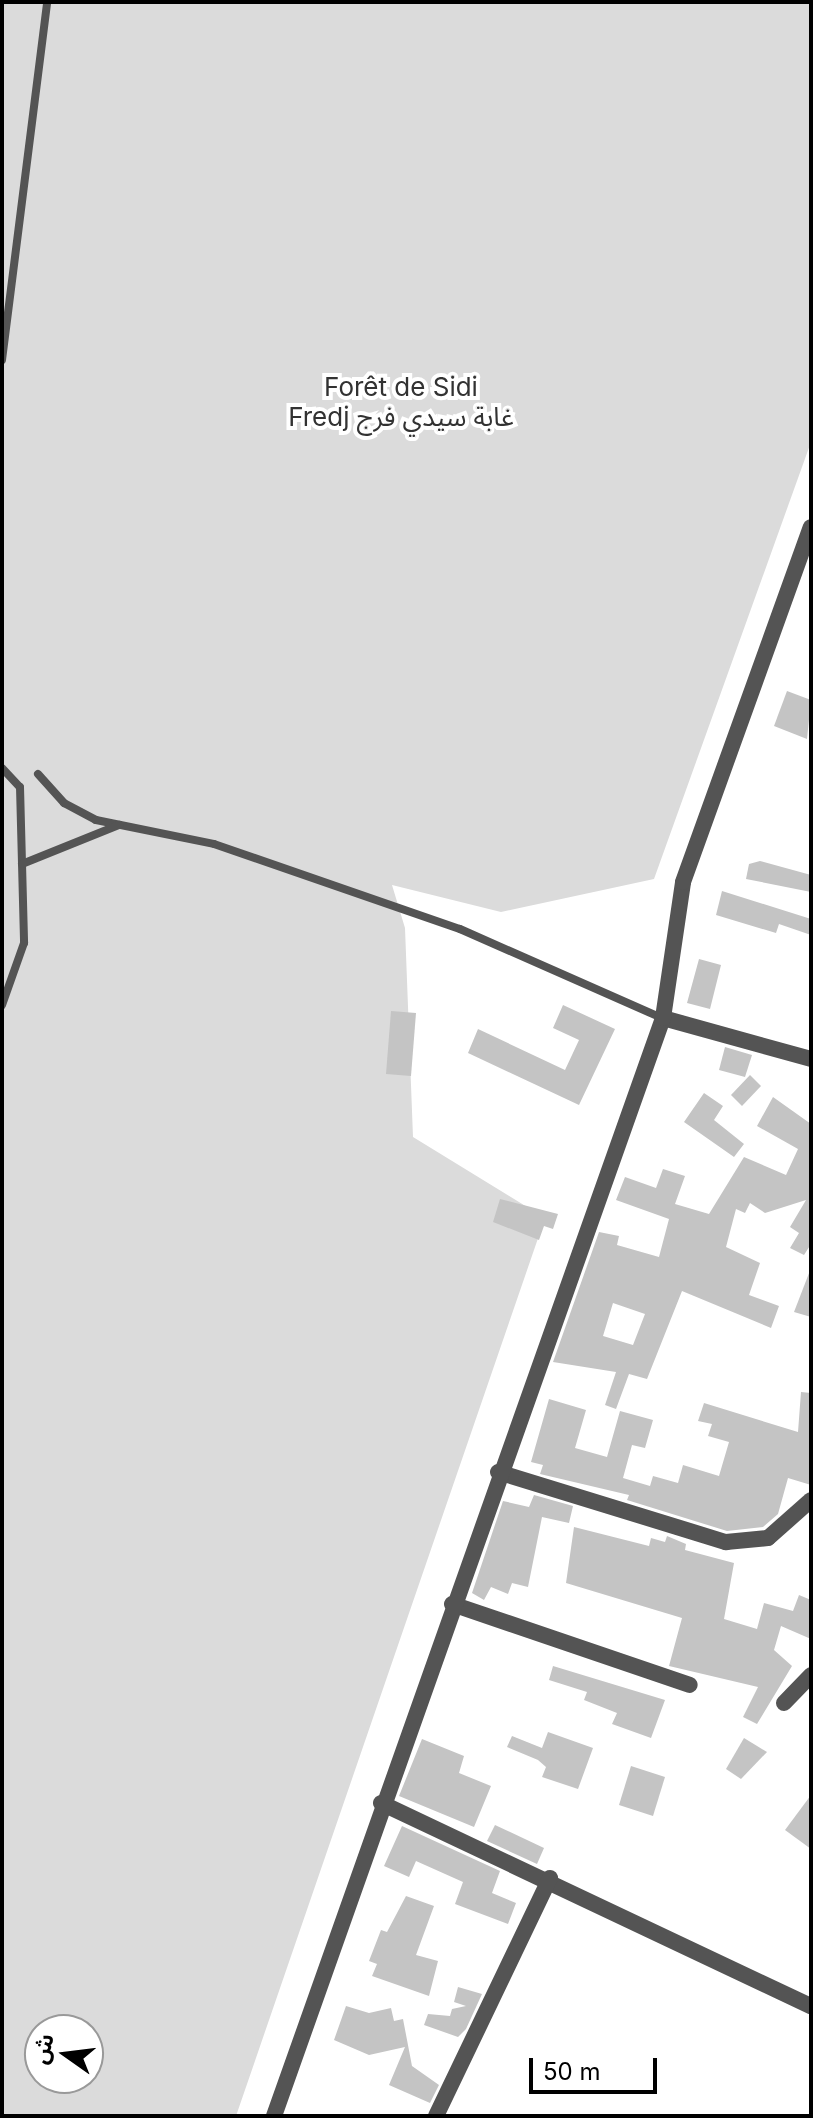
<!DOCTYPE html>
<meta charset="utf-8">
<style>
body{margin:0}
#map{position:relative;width:813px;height:2118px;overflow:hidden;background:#fff;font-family:Inter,"Noto Sans Arabic",sans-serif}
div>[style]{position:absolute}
.green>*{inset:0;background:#dbdbdb}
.building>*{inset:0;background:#c4c4c4}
.service>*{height:8px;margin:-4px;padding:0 4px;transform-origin:4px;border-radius:4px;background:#545454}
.minor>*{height:16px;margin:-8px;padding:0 8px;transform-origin:8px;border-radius:8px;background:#545454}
span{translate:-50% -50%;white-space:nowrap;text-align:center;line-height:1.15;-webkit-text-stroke:8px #fff;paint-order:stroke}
.park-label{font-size:26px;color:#323232}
.frame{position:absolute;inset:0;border:4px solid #000;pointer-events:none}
.north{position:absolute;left:24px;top:2014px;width:80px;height:80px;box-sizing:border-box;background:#fff;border:2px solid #999;border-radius:50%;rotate:284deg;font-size:22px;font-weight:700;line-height:32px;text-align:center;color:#000}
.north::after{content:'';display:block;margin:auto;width:28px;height:36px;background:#000;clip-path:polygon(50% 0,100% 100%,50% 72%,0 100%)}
.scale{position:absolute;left:529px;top:2058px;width:128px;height:36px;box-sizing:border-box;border:4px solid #000;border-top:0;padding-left:10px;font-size:24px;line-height:28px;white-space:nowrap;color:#000;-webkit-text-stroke:6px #fff;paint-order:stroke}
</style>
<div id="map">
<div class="green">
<i style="clip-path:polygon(evenodd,2px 2px,811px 2px,811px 442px,654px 879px,501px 912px,392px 885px,405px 928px,413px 1137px,545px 1218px,236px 2116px,2px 2116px,2px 2px,40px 2030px,88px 2030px,88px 2078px,40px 2078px,40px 2030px)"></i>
</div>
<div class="building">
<i style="clip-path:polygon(787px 691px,811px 700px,807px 739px,774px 726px)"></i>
<i style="clip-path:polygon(760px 861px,811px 875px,811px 892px,746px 879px,749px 864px)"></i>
<i style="clip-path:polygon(722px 891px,811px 919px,811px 935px,779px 924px,776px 933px,716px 915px)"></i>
<i style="clip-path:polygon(699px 959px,721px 965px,710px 1009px,687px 1003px)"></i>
<i style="clip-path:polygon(563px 1005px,615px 1029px,579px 1105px,468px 1053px,478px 1029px,565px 1070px,579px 1040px,553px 1028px)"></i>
<i style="clip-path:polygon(391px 1011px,416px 1013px,411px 1076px,386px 1074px)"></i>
<i style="clip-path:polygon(725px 1047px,752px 1055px,745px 1077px,719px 1070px)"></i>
<i style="clip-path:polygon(750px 1075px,761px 1086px,742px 1106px,731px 1095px)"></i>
<i style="clip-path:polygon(704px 1093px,723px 1106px,714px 1120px,744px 1144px,734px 1157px,684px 1122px)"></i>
<i style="clip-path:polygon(evenodd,773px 1097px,811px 1124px,811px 1244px,804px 1255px,790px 1248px,799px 1233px,790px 1227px,806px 1200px,765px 1213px,750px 1203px,745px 1213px,736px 1209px,726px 1247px,760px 1263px,749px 1295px,779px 1306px,771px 1328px,682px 1291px,647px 1379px,629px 1374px,616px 1409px,605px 1405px,616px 1372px,553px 1362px,599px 1232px,619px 1236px,617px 1245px,659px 1257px,669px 1219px,616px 1200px,625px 1177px,656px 1188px,663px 1169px,685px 1176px,675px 1204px,709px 1214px,744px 1157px,786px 1175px,798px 1149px,757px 1126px,773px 1097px,613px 1303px,645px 1314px,633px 1345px,603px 1336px,613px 1303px)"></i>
<i style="clip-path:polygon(500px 1199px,558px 1214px,553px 1229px,544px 1226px,539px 1240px,493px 1222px)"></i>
<i style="clip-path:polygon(811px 1268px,811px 1317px,794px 1312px)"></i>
<i style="clip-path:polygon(801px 1392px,811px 1393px,811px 1485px,788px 1478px,778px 1514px,763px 1527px,727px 1531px,627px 1500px,629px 1495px,540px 1474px,543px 1465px,531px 1462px,549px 1399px,586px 1410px,575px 1448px,607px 1457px,620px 1411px,653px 1420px,645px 1448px,632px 1445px,623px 1478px,650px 1486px,653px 1476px,678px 1483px,683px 1465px,719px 1476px,729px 1442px,708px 1436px,712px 1424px,698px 1421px,704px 1403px,798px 1432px)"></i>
<i style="clip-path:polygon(534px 1495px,573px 1506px,569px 1523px,542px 1517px,528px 1587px,512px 1583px,508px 1594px,491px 1587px,484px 1600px,472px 1593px,503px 1501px,529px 1507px)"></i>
<i style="clip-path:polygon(574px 1527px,649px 1546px,651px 1538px,665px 1542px,667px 1536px,686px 1544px,685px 1550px,734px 1563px,724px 1619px,757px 1629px,764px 1603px,793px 1611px,799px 1595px,811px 1600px,811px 1639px,781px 1626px,774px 1650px,792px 1666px,757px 1724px,743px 1717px,758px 1687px,669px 1666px,682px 1618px,566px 1583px)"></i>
<i style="clip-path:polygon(553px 1666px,665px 1700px,651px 1738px,612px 1724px,617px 1713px,584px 1700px,587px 1692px,549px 1680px)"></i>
<i style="clip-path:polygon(548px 1732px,593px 1748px,578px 1789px,542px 1777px,546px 1767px,538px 1760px,507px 1747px,512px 1736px,542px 1748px)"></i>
<i style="clip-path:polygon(744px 1738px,767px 1752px,741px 1779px,726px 1769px)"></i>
<i style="clip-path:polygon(422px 1739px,464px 1756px,459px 1773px,491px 1786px,474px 1827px,399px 1796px)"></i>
<i style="clip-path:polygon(631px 1766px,665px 1777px,653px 1816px,619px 1805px)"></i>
<i style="clip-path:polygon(811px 1795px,811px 1849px,785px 1830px)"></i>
<i style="clip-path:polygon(495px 1825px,544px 1848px,537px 1864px,487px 1841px)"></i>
<i style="clip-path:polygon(402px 1826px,500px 1871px,492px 1893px,516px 1903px,508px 1924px,455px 1904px,463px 1882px,416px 1861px,409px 1877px,384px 1866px)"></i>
<i style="clip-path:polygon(406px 1896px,434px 1906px,416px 1955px,438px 1961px,429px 1996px,372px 1976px,377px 1964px,369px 1961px,381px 1930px,387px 1932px)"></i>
<i style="clip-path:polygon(458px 1987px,482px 1994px,466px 2029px,458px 2037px,424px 2025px,428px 2014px,450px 2016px,452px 2009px,466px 2006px,454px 2002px)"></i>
<i style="clip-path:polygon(346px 2006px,369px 2013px,391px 2008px,394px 2021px,403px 2019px,412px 2066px,439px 2085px,430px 2103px,389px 2085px,405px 2047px,369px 2055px,334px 2040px)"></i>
</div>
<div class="service">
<i style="left:2px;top:360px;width:361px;rotate:-82.8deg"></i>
<i style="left:2px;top:768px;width:26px;rotate:47deg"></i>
<i style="left:20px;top:787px;width:156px;rotate:88.5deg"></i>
<i style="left:24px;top:943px;width:66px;rotate:109.5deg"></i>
<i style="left:38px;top:774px;width:39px;rotate:48deg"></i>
<i style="left:64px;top:803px;width:36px;rotate:28deg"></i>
<i style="left:96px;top:820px;width:120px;rotate:11.5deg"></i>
<i style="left:214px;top:844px;width:260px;rotate:19.1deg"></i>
<i style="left:460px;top:929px;width:221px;rotate:23.8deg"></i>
<i style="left:22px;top:864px;width:105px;rotate:-21.9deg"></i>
</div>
<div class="minor">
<i style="left:663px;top:1018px;width:154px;rotate:15.5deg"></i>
<i style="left:498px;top:1472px;width:239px;rotate:17.1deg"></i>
<i style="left:726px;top:1542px;width:42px;rotate:-5.4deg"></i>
<i style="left:768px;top:1538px;width:57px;rotate:-41.5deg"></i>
<i style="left:452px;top:1604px;width:251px;rotate:18.8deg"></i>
<i style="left:784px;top:1703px;width:39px;rotate:-46deg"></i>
<i style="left:381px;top:1803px;width:476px;rotate:25.3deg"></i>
<i style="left:274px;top:2116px;width:1165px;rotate:-70.49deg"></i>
<i style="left:663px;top:1018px;width:137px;rotate:-81.6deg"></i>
<i style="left:683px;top:882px;width:377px;rotate:-70.2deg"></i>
<i style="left:436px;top:2116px;width:264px;rotate:-64.4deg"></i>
</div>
<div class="park-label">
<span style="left:401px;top:402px">Forêt de Sidi<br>Fredj غابة سيدي فرج</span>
</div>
<div class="frame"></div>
<div class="north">ش</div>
<div class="scale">50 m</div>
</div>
